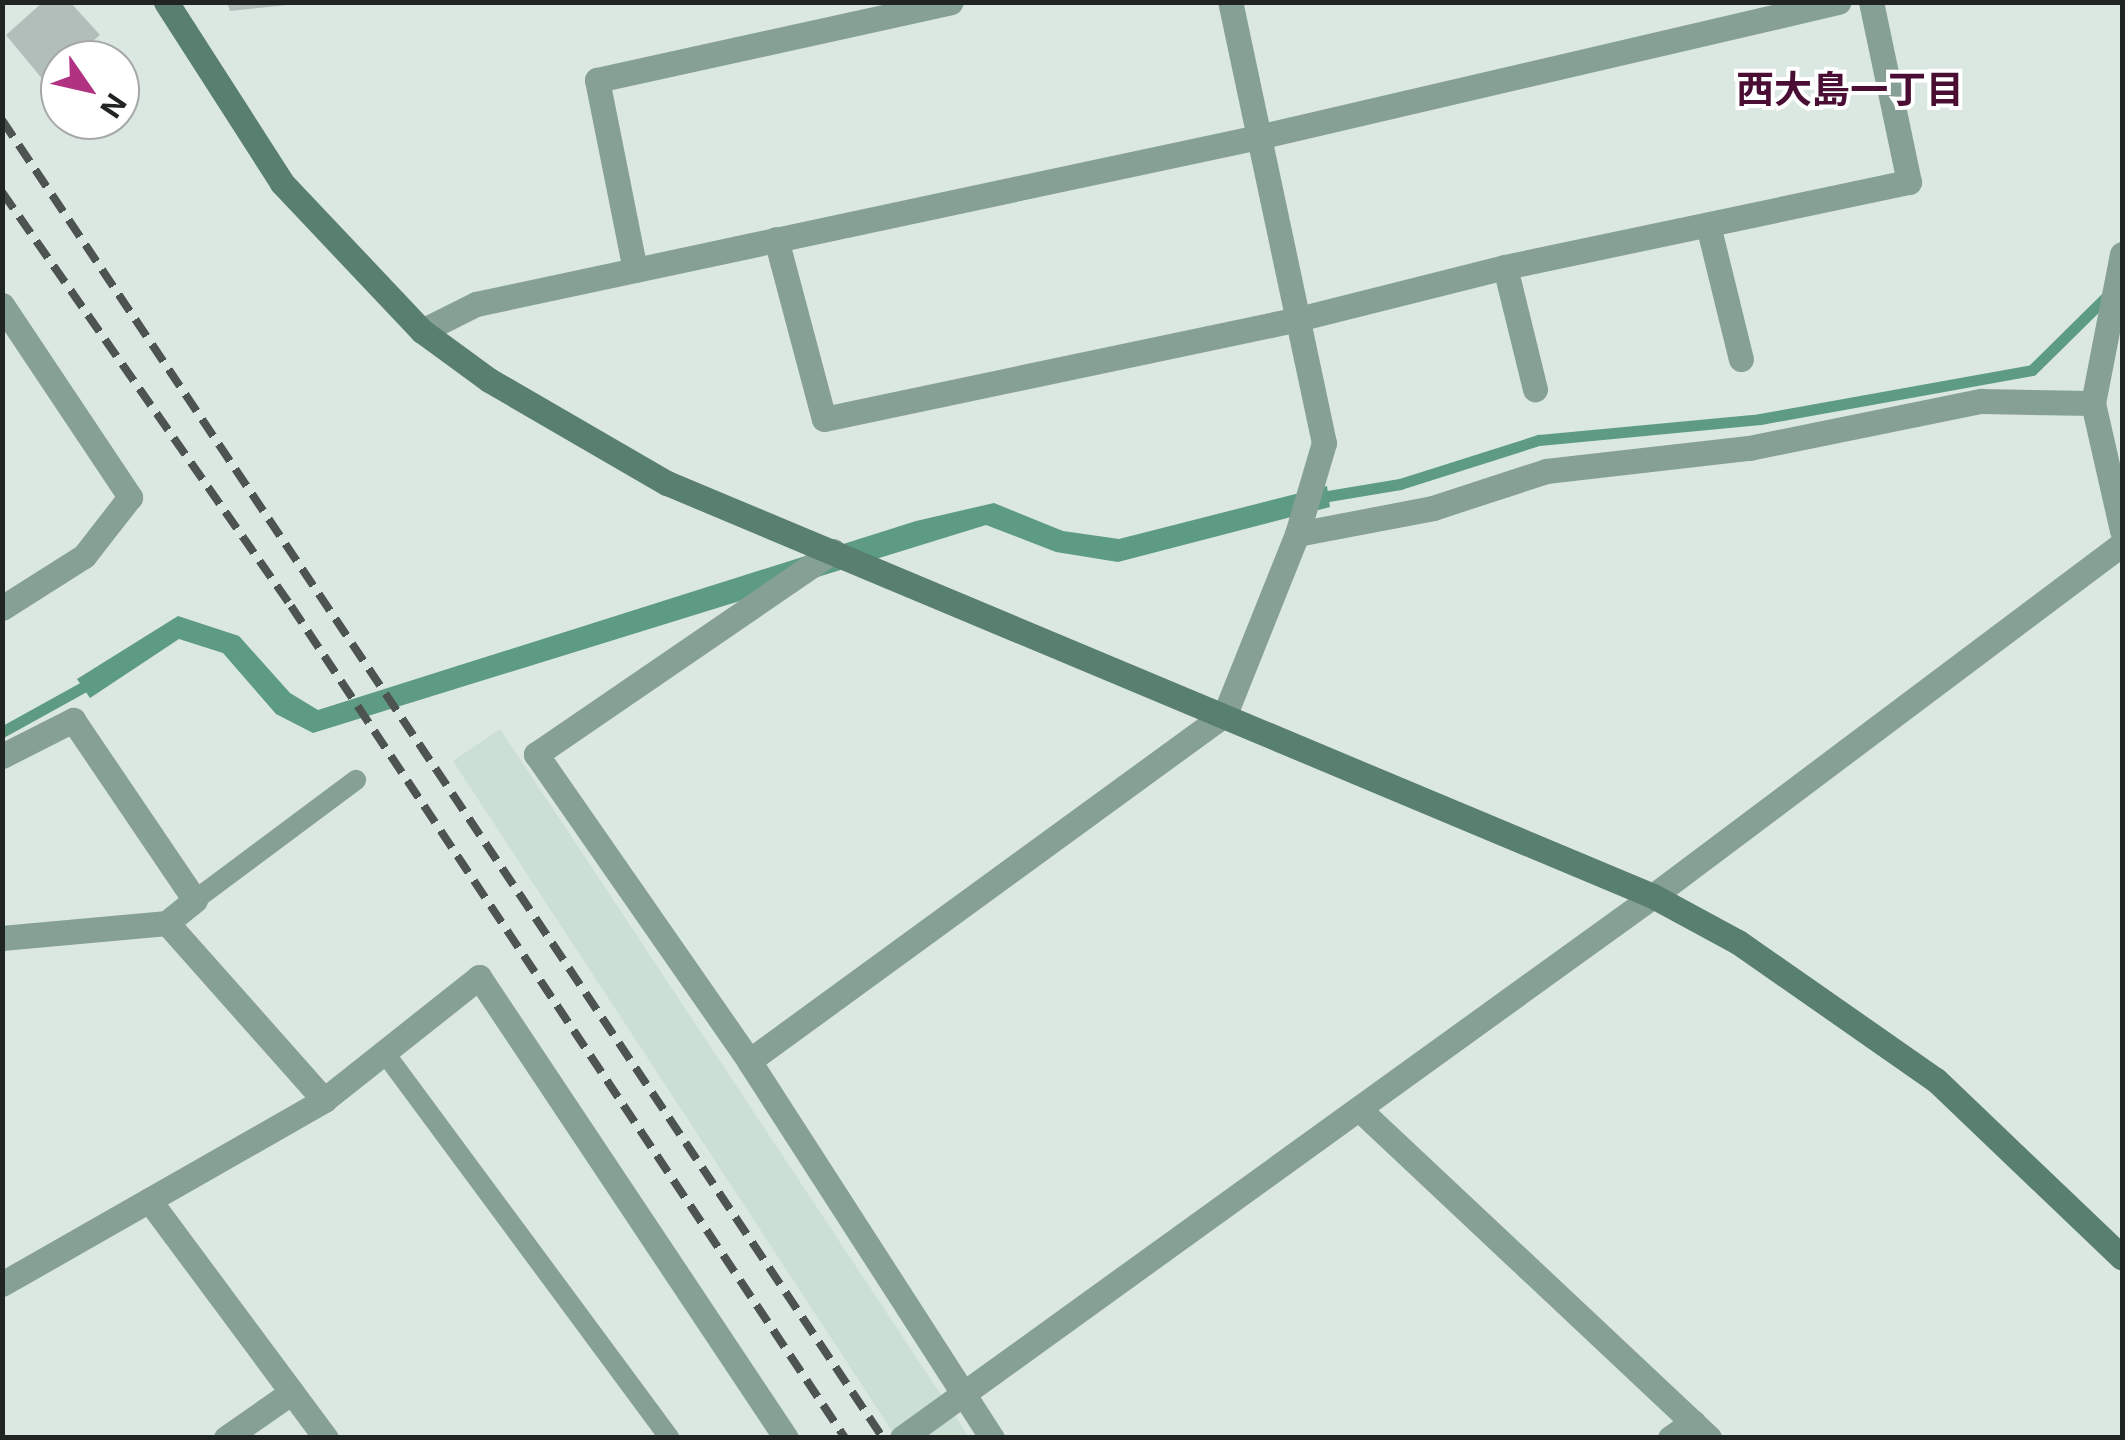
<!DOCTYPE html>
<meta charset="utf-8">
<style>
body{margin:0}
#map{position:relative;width:2125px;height:1440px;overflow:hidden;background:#dbe7e1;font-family:Inter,"Noto Sans JP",sans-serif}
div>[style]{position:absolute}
.built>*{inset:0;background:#cbdfd5}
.water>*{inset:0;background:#5d9c83}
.stream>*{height:11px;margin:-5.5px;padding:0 5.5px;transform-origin:5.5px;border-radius:5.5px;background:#5d9c83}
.building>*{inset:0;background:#b2beb9}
.lane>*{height:20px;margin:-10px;padding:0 10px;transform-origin:10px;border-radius:10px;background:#86a095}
.street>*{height:25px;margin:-12.5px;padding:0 12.5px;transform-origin:12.5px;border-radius:12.5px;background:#86a095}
.secondary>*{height:25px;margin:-12.5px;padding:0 12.5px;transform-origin:12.5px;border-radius:12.5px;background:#587f6f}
.rail>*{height:8px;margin-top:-4px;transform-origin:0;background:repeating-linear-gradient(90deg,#4c5350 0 20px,transparent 0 30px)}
span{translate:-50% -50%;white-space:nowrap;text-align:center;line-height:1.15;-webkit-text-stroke:8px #fff;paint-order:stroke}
.neighbourhood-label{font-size:38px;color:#4a0d33;font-weight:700}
.frame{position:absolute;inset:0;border:5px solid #202523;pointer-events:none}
.north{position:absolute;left:40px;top:40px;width:100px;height:100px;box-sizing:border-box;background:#fff;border:2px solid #a6a8a7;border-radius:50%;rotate:124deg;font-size:28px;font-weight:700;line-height:40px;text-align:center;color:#202523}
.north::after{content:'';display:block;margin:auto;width:35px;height:45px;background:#b03280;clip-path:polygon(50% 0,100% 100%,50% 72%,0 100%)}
</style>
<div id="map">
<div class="built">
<i style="clip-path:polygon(500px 729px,969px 1437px,896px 1437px,453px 761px)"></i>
</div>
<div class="water">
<i style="clip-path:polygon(1327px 486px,1330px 507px,1118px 562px,1056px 552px,986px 525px,313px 733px,276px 714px,223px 653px,179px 639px,90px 698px,77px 679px,178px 616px,239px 636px,290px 693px,318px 710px,916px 521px,994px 503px,1063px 531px,1119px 539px)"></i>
</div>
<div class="stream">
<i style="left:1328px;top:496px;width:73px;rotate:-9.5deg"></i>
<i style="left:1400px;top:484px;width:146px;rotate:-17.6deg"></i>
<i style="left:1539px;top:440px;width:222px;rotate:-5.4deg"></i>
<i style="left:1760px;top:419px;width:276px;rotate:-10.2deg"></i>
<i style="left:2032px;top:370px;width:105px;rotate:-44.6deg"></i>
<i style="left:2px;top:732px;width:107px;rotate:-29deg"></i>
</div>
<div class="building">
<i style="clip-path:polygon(43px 2px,70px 2px,100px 35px,82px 50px,90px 60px,60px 60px,60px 74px,56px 69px,44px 81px,6px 35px)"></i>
<i style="clip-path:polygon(227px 2px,287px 2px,287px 5px,230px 11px)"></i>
</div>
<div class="lane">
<i style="left:195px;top:900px;width:201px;rotate:-36.7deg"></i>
<i style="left:384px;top:1052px;width:480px;rotate:53.5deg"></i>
</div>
<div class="street">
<i style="left:1708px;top:225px;width:138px;rotate:76.2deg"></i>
<i style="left:776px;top:239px;width:186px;rotate:75.1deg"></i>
<i style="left:824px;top:419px;width:484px;rotate:-11.9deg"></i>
<i style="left:1298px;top:319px;width:213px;rotate:-14.1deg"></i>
<i style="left:1505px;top:267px;width:413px;rotate:-11.9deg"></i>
<i style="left:1909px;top:182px;width:184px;rotate:-101.9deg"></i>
<i style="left:2122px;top:254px;width:152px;rotate:101deg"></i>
<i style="left:2093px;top:403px;width:131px;rotate:77.2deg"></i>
<i style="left:1505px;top:267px;width:126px;rotate:76.2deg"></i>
<i style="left:635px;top:270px;width:194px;rotate:-101.3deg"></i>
<i style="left:597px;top:80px;width:362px;rotate:-12.4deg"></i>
<i style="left:2px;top:305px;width:231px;rotate:56.3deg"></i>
<i style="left:130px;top:497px;width:75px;rotate:127.9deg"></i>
<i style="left:84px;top:556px;width:97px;rotate:147.6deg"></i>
<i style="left:422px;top:331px;width:60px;rotate:-26.6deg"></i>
<i style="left:476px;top:304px;width:800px;rotate:-12.05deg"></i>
<i style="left:1258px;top:137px;width:596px;rotate:-13.1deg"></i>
<i style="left:1297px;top:534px;width:138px;rotate:-10.8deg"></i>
<i style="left:1433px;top:508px;width:119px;rotate:-18.1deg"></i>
<i style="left:1546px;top:471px;width:204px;rotate:-6.5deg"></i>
<i style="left:1749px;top:448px;width:237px;rotate:-11.5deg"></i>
<i style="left:1981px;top:401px;width:112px;rotate:1deg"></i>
<i style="left:833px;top:551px;width:360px;rotate:145.6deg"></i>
<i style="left:536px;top:754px;width:374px;rotate:55.2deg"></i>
<i style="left:749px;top:1061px;width:449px;rotate:57.2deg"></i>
<i style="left:2px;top:756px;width:80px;rotate:-26.9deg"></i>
<i style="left:73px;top:720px;width:217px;rotate:55.9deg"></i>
<i style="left:195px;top:900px;width:36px;rotate:141deg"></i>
<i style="left:167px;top:923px;width:166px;rotate:174.8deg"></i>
<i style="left:167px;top:923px;width:237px;rotate:48.4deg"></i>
<i style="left:749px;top:1061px;width:589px;rotate:-36.09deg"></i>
<i style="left:1225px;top:714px;width:194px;rotate:-68.2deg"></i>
<i style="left:1297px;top:534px;width:95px;rotate:-73.5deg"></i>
<i style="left:1324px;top:443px;width:451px;rotate:-102deg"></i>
<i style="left:1359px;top:1109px;width:480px;rotate:43.2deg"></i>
<i style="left:149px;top:1200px;width:297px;rotate:53.4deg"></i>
<i style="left:2px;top:1284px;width:371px;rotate:-29.7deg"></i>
<i style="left:324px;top:1100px;width:198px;rotate:-38.4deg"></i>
<i style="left:479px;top:977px;width:554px;rotate:56.34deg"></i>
<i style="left:226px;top:1438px;width:80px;rotate:-34.9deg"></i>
<i style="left:902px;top:1438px;width:926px;rotate:-35.82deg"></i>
<i style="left:1653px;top:896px;width:586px;rotate:-36.89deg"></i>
<i style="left:1670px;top:1438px;width:28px;rotate:-35deg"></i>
</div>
<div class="secondary">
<i style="left:166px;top:2px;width:215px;rotate:57.3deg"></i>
<i style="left:282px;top:183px;width:204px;rotate:46.6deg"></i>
<i style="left:422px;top:331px;width:83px;rotate:36.2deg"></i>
<i style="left:489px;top:380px;width:206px;rotate:30.1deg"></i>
<i style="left:667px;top:483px;width:1069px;rotate:22.73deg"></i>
<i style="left:1653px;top:896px;width:97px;rotate:28.4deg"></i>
<i style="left:1738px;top:942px;width:241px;rotate:34.9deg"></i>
<i style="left:1936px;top:1080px;width:257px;rotate:43.7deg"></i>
</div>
<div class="rail">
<i style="left:2px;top:120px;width:1585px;rotate:56.24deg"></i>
<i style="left:2px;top:192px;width:505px;rotate:55.08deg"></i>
<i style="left:291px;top:606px;width:1000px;rotate:56.34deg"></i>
</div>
<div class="neighbourhood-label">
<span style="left:1850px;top:90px">西大島一丁目</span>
</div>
<div class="frame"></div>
<div class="north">N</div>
</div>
